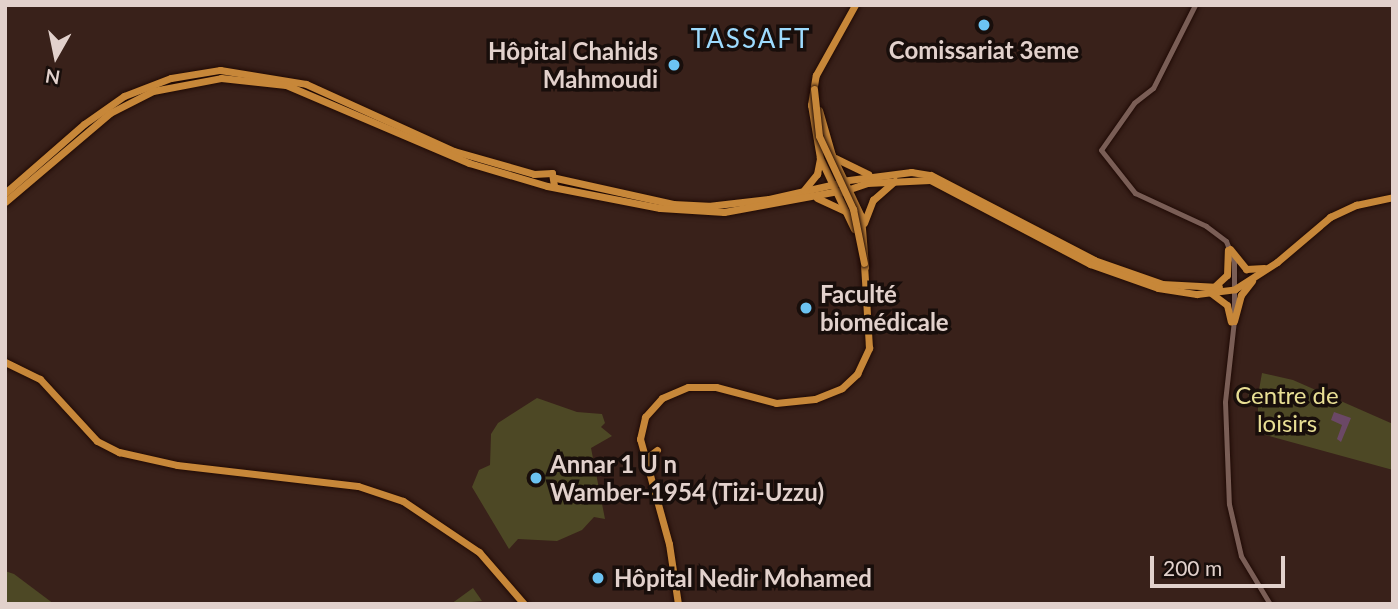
<!DOCTYPE html>
<meta charset="utf-8">
<style>
body{margin:0}
#map{position:relative;width:1398px;height:609px;overflow:hidden;background:#39211a;font-family:Lato,sans-serif}
div>[style]{position:absolute}
.green>*{inset:0;background:#4d4825}
.water>*{inset:0;background:#6b4866}
.roads{filter:drop-shadow(0 0 2px #1f0a05) drop-shadow(0 0 2px #1f0a05)}
.minor>*{height:5px;margin:-2.5px;padding:0 2.5px;transform-origin:2.5px;border-radius:2.5px;background:#7a5e56}
.major>*{height:7px;margin:-3.5px;padding:0 3.5px;transform-origin:3.5px;border-radius:3.5px;background:#c78739}
.bridges{filter:drop-shadow(0 0 2px #1f0a05) drop-shadow(0 0 2px #1f0a05)}
.major-bridge>*{height:7px;margin:-3.5px;padding:0 3.5px;transform-origin:3.5px;border-radius:3.5px;background:#c78739}
.dots>*{width:19px;height:19px;translate:-50% -50%;box-sizing:border-box;border:4px solid #180e0b;border-radius:50%}
span{translate:-50% -50%;white-space:nowrap;text-align:center;line-height:1.15;-webkit-text-stroke:7px #180e0b;paint-order:stroke}
.poi-label{font-size:24px;color:#e2d1cc;font-weight:700}
.right{translate:-100% -50%;text-align:right}
.left{translate:0 -50%;text-align:left}
.park-label{font-size:24px;color:#e8de94}
.neighbourhood-label{font-size:26px;color:#9ddbfe;letter-spacing:2px}
.frame{position:absolute;inset:0;border:7px solid #e2d1cc;pointer-events:none}
.north{position:absolute;left:21px;top:21px;width:70px;height:70px;-webkit-text-stroke:5px #180e0b;paint-order:stroke;rotate:189deg;font-size:19px;font-weight:700;line-height:28px;text-align:center;color:#e2d1cc}
.north::after{content:'';display:block;margin:auto;width:24px;height:32px;background:#e2d1cc;clip-path:polygon(50% 0,100% 100%,50% 72%,0 100%)}
.scale{position:absolute;left:1150px;top:556px;width:135px;height:32px;box-sizing:border-box;border:4px solid #e2d1cc;border-top:0;padding-left:9px;font-size:21px;line-height:24px;white-space:nowrap;color:#e2d1cc;-webkit-text-stroke:5px #180e0b;paint-order:stroke}
</style>
<div id="map">
<div class="green">
<i style="clip-path:polygon(1262px 373px,1293px 380px,1393px 424px,1393px 470px,1258px 433px,1258px 407px,1248px 403px,1249px 389px,1259px 390px)"></i>
<i style="clip-path:polygon(537px 398px,577px 412px,602px 414px,605px 423px,601px 427px,612px 436px,591px 448px,605px 519px,594px 517px,582px 530px,557px 541px,518px 539px,509px 549px,472px 487px,479px 470px,490px 465px,491px 434px,498px 423px)"></i>
<i style="clip-path:polygon(5px 571px,14px 574px,54px 604px,5px 604px)"></i>
<i style="clip-path:polygon(473px 588px,482px 601px,451px 604px)"></i>
</div>
<div class="water">
<i style="clip-path:polygon(1334px 412px,1351px 418px,1341px 442px,1337px 439px,1342px 425px,1331px 420px)"></i>
</div>
<div class="roads">
<div class="minor">
<i style="left:1195px;top:5px;width:93px;rotate:116.8deg"></i>
<i style="left:1153px;top:88px;width:24px;rotate:142deg"></i>
<i style="left:1134px;top:103px;width:57px;rotate:125.1deg"></i>
<i style="left:1101px;top:150px;width:55px;rotate:51.7deg"></i>
<i style="left:1135px;top:193px;width:78px;rotate:24.9deg"></i>
<i style="left:1206px;top:226px;width:25px;rotate:37deg"></i>
<i style="left:1226px;top:241px;width:22px;rotate:69deg"></i>
<i style="left:1234px;top:262px;width:49px;rotate:90deg"></i>
<i style="left:1234px;top:320px;width:82px;rotate:96.3deg"></i>
<i style="left:1225px;top:402px;width:102px;rotate:87.8deg"></i>
<i style="left:1229px;top:504px;width:53px;rotate:77deg"></i>
<i style="left:1241px;top:556px;width:56px;rotate:58.9deg"></i>
</div>
<div class="major">
<i style="left:819px;top:110px;width:47px;rotate:73.9deg"></i>
<i style="left:832px;top:155px;width:68px;rotate:64.6deg"></i>
<i style="left:861px;top:216px;width:51px;rotate:85.5deg"></i>
<i style="left:835px;top:158px;width:37px;rotate:26deg"></i>
<i style="left:556px;top:178px;width:120px;rotate:12.5deg"></i>
<i style="left:673px;top:204px;width:35px;rotate:3deg"></i>
<i style="left:708px;top:206px;width:61px;rotate:-6.5deg"></i>
<i style="left:769px;top:199px;width:77px;rotate:-12.8deg"></i>
<i style="left:841px;top:181px;width:71px;rotate:-7.3deg"></i>
<i style="left:911px;top:172px;width:20px;rotate:9deg"></i>
<i style="left:931px;top:175px;width:184px;rotate:27.5deg"></i>
<i style="left:1094px;top:260px;width:72px;rotate:19.4deg"></i>
<i style="left:1162px;top:284px;width:57px;rotate:3deg"></i>
<i style="left:804px;top:190px;width:21px;rotate:-51deg"></i>
<i style="left:817px;top:174px;width:15px;rotate:-79deg"></i>
<i style="left:841px;top:192px;width:28px;rotate:-19deg"></i>
<i style="left:867px;top:183px;width:63px;rotate:-2.7deg"></i>
<i style="left:930px;top:180px;width:181px;rotate:27.7deg"></i>
<i style="left:1090px;top:264px;width:72px;rotate:19.4deg"></i>
<i style="left:1158px;top:288px;width:39px;rotate:9deg"></i>
<i style="left:1197px;top:294px;width:38px;rotate:-7deg"></i>
<i style="left:1235px;top:289px;width:50px;rotate:-32.7deg"></i>
<i style="left:1277px;top:262px;width:70px;rotate:-40.3deg"></i>
<i style="left:1330px;top:217px;width:29px;rotate:-25deg"></i>
<i style="left:1356px;top:205px;width:38px;rotate:-12deg"></i>
<i style="left:5px;top:193px;width:105px;rotate:-41.1deg"></i>
<i style="left:84px;top:124px;width:49px;rotate:-35deg"></i>
<i style="left:124px;top:96px;width:50px;rotate:-21deg"></i>
<i style="left:171px;top:78px;width:50px;rotate:-9.3deg"></i>
<i style="left:220px;top:70px;width:87px;rotate:9.2deg"></i>
<i style="left:306px;top:84px;width:162px;rotate:24.4deg"></i>
<i style="left:454px;top:151px;width:83px;rotate:16deg"></i>
<i style="left:534px;top:174px;width:18px;rotate:-3deg"></i>
<i style="left:552px;top:173px;width:12px;rotate:81deg"></i>
<i style="left:817px;top:198px;width:33px;rotate:25deg"></i>
<i style="left:5px;top:202px;width:138px;rotate:-40.3deg"></i>
<i style="left:110px;top:113px;width:48px;rotate:-27.1deg"></i>
<i style="left:153px;top:91px;width:69px;rotate:-10.8deg"></i>
<i style="left:221px;top:78px;width:65px;rotate:6.1deg"></i>
<i style="left:286px;top:85px;width:199px;rotate:23.1deg"></i>
<i style="left:469px;top:163px;width:81px;rotate:16.4deg"></i>
<i style="left:547px;top:186px;width:115px;rotate:11deg"></i>
<i style="left:660px;top:208px;width:64px;rotate:3.6deg"></i>
<i style="left:724px;top:212px;width:116px;rotate:-10.4deg"></i>
<i style="left:864px;top:223px;width:25px;rotate:-69deg"></i>
<i style="left:873px;top:200px;width:29px;rotate:-41deg"></i>
<i style="left:854px;top:229px;width:79px;rotate:-115.6deg"></i>
<i style="left:820px;top:158px;width:54px;rotate:-99.6deg"></i>
<i style="left:811px;top:105px;width:30px;rotate:-81deg"></i>
<i style="left:816px;top:75px;width:80px;rotate:-60.9deg"></i>
<i style="left:1230px;top:249px;width:26px;rotate:51deg"></i>
<i style="left:1246px;top:269px;width:18px;rotate:-3deg"></i>
<i style="left:1215px;top:286px;width:16px;rotate:-43deg"></i>
<i style="left:1227px;top:275px;width:25px;rotate:-88deg"></i>
<i style="left:1211px;top:293px;width:20px;rotate:37deg"></i>
<i style="left:1227px;top:305px;width:17px;rotate:77deg"></i>
<i style="left:1234px;top:321px;width:27px;rotate:-75deg"></i>
<i style="left:1241px;top:295px;width:18px;rotate:-52deg"></i>
<i style="left:5px;top:362px;width:39px;rotate:26deg"></i>
<i style="left:40px;top:379px;width:84px;rotate:47.4deg"></i>
<i style="left:97px;top:441px;width:25px;rotate:27deg"></i>
<i style="left:119px;top:452px;width:59px;rotate:12.6deg"></i>
<i style="left:177px;top:465px;width:182px;rotate:6.6deg"></i>
<i style="left:358px;top:486px;width:47px;rotate:18.4deg"></i>
<i style="left:403px;top:501px;width:92px;rotate:33.9deg"></i>
<i style="left:479px;top:552px;width:69px;rotate:49.1deg"></i>
<i style="left:645px;top:459px;width:15px;rotate:-37deg"></i>
<i style="left:678px;top:604px;width:61px;rotate:-98.5deg"></i>
<i style="left:669px;top:544px;width:109px;rotate:-105.4deg"></i>
<i style="left:640px;top:439px;width:23px;rotate:-77deg"></i>
<i style="left:645px;top:417px;width:25px;rotate:-48deg"></i>
<i style="left:662px;top:398px;width:28px;rotate:-23deg"></i>
<i style="left:688px;top:387px;width:28px"></i>
<i style="left:716px;top:387px;width:62px;rotate:14.9deg"></i>
<i style="left:776px;top:403px;width:39px;rotate:-6deg"></i>
<i style="left:815px;top:399px;width:29px;rotate:-22deg"></i>
<i style="left:842px;top:388px;width:21px;rotate:-43deg"></i>
<i style="left:857px;top:374px;width:29px;rotate:-65deg"></i>
<i style="left:869px;top:348px;width:85px;rotate:-93.4deg"></i>
</div>
</div>
<div class="bridges">
<div class="major-bridge">
<i style="left:814px;top:89px;width:47px;rotate:83.9deg"></i>
<i style="left:819px;top:136px;width:81px;rotate:65deg"></i>
<i style="left:853px;top:209px;width:55px;rotate:78.5deg"></i>
</div>
</div>
<div class="dots">
<i style="left:984px;top:25px;background:#6cc3f2"></i>
<i style="left:674px;top:65px;background:#6cc3f2"></i>
<i style="left:806px;top:308px;background:#6cc3f2"></i>
<i style="left:536px;top:478px;background:#6cc3f2"></i>
<i style="left:598px;top:578px;background:#6cc3f2"></i>
</div>
<div class="poi-label">
<span style="left:984px;top:50px">Comissariat 3eme</span>
<span class="right" style="left:658px;top:65px">Hôpital Chahids<br>Mahmoudi</span>
<span class="left" style="left:820px;top:308px">Faculté<br>biomédicale</span>
<span class="left" style="left:550px;top:478px">Annar 1 U n<br>Wamber-1954 (Tizi-Uzzu)</span>
<span class="left" style="left:614px;top:578px">Hôpital Nedir Mohamed</span>
</div>
<div class="park-label">
<span style="left:1287px;top:409px">Centre de<br>loisirs</span>
</div>
<div class="neighbourhood-label">
<span style="left:751px;top:39px">TASSAFT</span>
</div>
<div class="frame"></div>
<div class="north">N</div>
<div class="scale">200 m</div>
</div>
